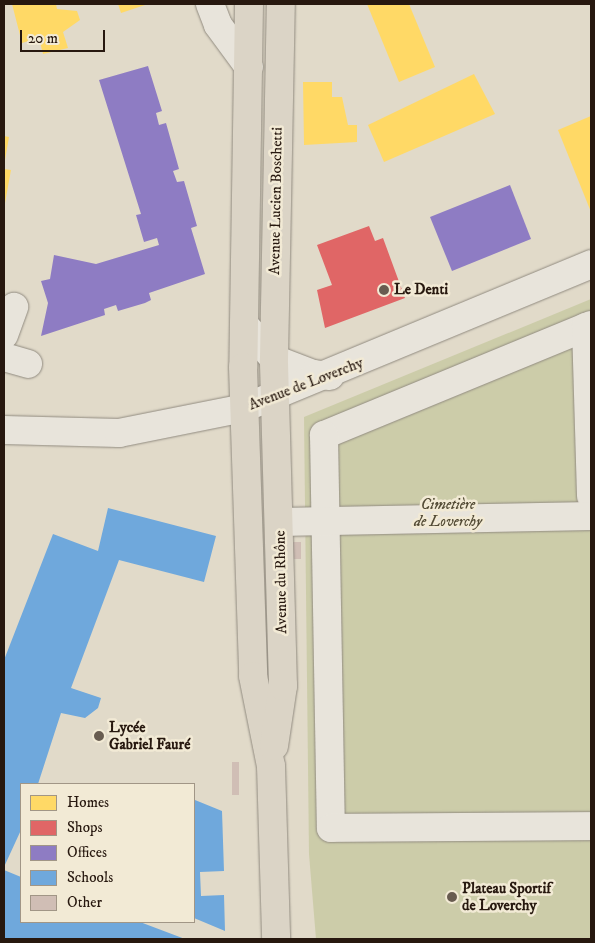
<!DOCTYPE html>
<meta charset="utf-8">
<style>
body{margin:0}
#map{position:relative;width:595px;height:943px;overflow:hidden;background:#e1dac9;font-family:"IM FELL DW Pica",serif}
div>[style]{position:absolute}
.green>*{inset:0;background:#cccca9}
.homes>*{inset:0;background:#ffd966}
.shops>*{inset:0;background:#e06666}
.offices>*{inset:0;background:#8e7cc3}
.schools>*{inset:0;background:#6fa8dc}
.building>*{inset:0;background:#d0beb5}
.roads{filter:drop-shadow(0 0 1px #918b80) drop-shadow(0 0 1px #918b80)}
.minor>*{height:28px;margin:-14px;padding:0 14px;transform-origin:14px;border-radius:14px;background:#e8e4db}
.major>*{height:28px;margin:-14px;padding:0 14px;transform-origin:14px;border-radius:14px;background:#dbd4c6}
.dots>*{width:14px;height:14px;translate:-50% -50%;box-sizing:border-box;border:2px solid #f2ead5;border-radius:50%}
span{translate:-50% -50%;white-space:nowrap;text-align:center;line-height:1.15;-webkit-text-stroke:5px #f2ead5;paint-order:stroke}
.street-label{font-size:15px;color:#27180f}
.poi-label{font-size:15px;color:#27180f;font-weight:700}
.left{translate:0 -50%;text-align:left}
.park-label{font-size:15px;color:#534b35;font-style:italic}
.frame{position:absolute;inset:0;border:5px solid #27180f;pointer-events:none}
.legend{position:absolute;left:20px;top:783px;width:175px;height:140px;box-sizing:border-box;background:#f2ead5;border:1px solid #a19686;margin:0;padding:6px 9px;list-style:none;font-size:15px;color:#27180f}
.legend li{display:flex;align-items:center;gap:10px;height:25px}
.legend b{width:25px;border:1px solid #a19686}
.scale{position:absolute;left:20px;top:30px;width:85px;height:22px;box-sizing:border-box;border:2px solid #27180f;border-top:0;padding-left:6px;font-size:15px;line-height:18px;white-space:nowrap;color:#27180f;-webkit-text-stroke:4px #f2ead5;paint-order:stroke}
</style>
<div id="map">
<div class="green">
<i style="clip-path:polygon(591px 299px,591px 939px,316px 939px,309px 854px,304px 417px)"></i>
</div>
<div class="homes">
<i style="clip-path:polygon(12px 4px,56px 4px,57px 9px,77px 11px,80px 20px,63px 32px,68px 48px,43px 54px,39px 38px,22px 43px)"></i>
<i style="clip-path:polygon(118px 4px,148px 4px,121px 13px)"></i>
<i style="clip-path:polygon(367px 4px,409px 4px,435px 67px,399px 82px)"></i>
<i style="clip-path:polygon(474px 74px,495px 114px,384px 162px,368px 125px)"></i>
<i style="clip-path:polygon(303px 82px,332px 82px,332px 97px,342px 97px,348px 125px,357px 125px,357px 142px,304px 145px)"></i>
<i style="clip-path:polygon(591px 116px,591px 212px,558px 130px)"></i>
<i style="clip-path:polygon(4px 136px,9px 137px,5px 160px,4px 160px)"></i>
<i style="clip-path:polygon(4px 169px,11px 170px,5px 203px,4px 203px)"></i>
</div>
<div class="shops">
<i style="clip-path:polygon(369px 226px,375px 241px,383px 238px,405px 298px,325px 328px,317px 290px,332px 285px,317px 245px)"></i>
</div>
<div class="offices">
<i style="clip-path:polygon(148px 66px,162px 111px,156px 113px,159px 125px,166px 123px,179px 169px,173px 171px,177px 182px,184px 181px,197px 226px,191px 228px,205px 274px,149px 293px,151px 300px,145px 303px,118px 311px,116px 305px,104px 309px,105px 315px,41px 336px,48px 303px,41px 281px,50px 279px,54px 255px,96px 264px,159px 245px,157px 238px,144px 242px,136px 215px,141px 214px,99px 80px)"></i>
<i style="clip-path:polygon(510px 185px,531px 239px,452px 271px,430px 217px)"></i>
</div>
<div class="schools">
<i style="clip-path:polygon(108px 508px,216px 536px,204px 582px,119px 560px,71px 688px,101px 698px,98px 708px,85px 718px,61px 713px,38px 784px,21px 784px,21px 830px,4px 867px,4px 660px,53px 534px,98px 551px)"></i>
<i style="clip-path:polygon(195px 800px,222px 811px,224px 871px,200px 872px,201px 896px,224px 895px,225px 931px,194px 918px)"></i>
<i style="clip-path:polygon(4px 870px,21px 877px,21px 922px,140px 922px,185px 939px,4px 939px)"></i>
</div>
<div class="building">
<i style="clip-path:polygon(293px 542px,301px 542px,301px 559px,293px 559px)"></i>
<i style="clip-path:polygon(232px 762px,239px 762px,239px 795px,232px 795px)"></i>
</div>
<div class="roads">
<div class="minor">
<i style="left:210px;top:4px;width:22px;rotate:69deg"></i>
<i style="left:218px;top:25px;width:52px;rotate:53.6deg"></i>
<i style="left:244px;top:324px;width:46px;rotate:49.4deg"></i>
<i style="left:274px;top:359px;width:42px;rotate:21deg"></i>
<i style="left:313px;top:374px;width:17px;rotate:7deg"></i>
<i style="left:591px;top:325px;width:289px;rotate:157.6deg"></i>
<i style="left:324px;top:435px;width:393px;rotate:89deg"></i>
<i style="left:331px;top:828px;width:260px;rotate:-0.4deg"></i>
<i style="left:586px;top:327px;width:169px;rotate:88.3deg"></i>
<i style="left:4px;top:335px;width:30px;rotate:-70deg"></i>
<i style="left:4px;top:357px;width:25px;rotate:16deg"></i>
<i style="left:4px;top:430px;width:115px;rotate:1.5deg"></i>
<i style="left:119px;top:433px;width:127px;rotate:-11.3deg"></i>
<i style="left:244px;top:408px;width:376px;rotate:-22.5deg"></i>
<i style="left:280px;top:522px;width:311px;rotate:-1.1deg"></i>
</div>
<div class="major">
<i style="left:249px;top:4px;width:363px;rotate:90.9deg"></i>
<i style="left:243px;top:367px;width:309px;rotate:88.1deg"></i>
<i style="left:253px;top:676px;width:92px;rotate:78.7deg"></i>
<i style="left:271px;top:766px;width:173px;rotate:88.3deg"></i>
<i style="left:274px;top:746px;width:61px;rotate:-81.5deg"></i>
<i style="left:283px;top:686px;width:327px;rotate:-91.6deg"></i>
<i style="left:274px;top:359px;width:355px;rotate:-88.9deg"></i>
</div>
</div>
<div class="dots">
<i style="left:384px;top:290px;background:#685c50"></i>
<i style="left:99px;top:736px;background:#685c50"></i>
<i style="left:452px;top:897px;background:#685c50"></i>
</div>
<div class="street-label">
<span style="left:276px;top:201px;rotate:-89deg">Avenue Lucien Boschetti</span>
<span style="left:306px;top:384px;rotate:-21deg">Avenue de Loverchy</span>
<span style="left:281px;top:582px;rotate:-91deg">Avenue du Rhône</span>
</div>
<div class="poi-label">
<span class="left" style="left:394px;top:290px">Le Denti</span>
<span class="left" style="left:109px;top:736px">Lycée<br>Gabriel Fauré</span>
<span class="left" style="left:462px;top:897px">Plateau Sportif<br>de Loverchy</span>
</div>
<div class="park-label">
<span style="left:448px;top:513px">Cimetière<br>de Loverchy</span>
</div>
<div class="frame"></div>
<ul class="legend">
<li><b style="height:14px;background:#ffd966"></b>Homes</li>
<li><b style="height:14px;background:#e06666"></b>Shops</li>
<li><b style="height:14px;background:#8e7cc3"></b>Offices</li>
<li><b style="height:14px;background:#6fa8dc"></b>Schools</li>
<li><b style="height:14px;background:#d0beb5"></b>Other</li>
</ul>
<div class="scale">20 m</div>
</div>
